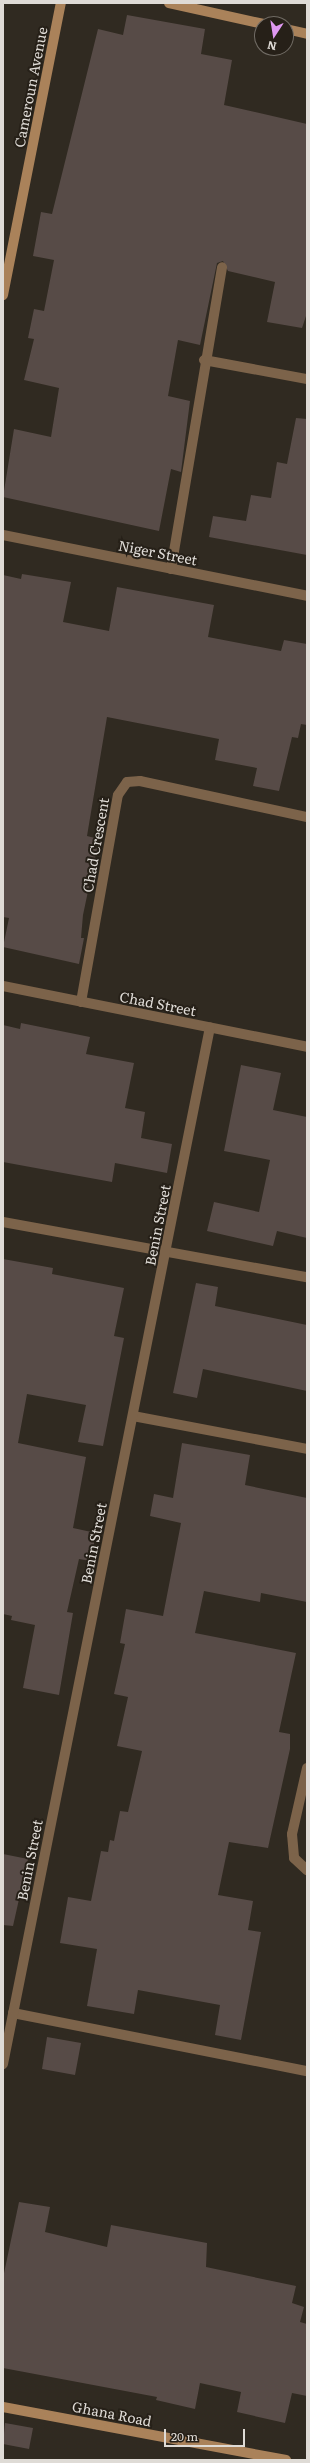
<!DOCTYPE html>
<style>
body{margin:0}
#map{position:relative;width:310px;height:2463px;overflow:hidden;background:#302a21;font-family:Literata,serif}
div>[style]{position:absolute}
.building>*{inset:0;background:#574b47}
.street>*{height:10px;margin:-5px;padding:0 5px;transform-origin:5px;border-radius:5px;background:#7c634a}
.secondary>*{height:10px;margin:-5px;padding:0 5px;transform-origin:5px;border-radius:5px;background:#aa825a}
span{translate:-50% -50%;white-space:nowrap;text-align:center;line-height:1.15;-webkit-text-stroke:4px #262018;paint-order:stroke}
.street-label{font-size:14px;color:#dfdbd6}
.frame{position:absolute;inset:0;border:4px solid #dfdbd6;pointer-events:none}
.north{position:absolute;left:254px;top:16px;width:40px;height:40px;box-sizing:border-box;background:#262018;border:1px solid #706b64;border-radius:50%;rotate:192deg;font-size:11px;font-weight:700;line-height:16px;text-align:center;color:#dfdbd6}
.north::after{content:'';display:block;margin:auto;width:14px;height:18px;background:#df98f1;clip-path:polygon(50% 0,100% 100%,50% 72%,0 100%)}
.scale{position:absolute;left:164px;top:2429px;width:81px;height:18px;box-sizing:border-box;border:2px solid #dfdbd6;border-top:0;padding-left:5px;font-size:12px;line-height:14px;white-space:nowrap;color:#dfdbd6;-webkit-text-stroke:3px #262018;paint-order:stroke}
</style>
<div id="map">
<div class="building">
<i style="clip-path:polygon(127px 15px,205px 29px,201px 54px,232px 60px,224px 105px,307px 124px,307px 313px,302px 328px,267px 322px,275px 282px,228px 271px,223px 261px,217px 263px,200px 345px,178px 340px,168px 396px,190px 401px,181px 472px,171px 469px,159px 531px,3px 497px,14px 429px,51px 437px,59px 388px,24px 380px,34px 339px,28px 338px,34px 309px,44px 311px,54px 260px,33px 256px,41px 212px,52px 214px,98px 29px,123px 35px)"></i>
<i style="clip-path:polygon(296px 418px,307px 419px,307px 555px,209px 537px,213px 516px,246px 521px,251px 495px,271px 498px,277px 462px,287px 464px)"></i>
<i style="clip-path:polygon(22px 574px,71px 582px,63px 622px,109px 631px,117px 587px,214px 605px,208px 637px,281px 651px,284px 640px,307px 644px,307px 725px,301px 724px,298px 738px,292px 737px,279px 791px,253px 786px,257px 768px,215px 760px,219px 739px,107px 717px,87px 836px,99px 839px,83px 915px,81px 938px,84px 938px,79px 964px,3px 947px,9px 918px,3px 917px,3px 575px,21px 579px)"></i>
<i style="clip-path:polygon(21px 1023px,90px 1037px,86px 1054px,134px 1063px,125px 1108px,145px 1112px,141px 1138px,172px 1144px,167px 1173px,115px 1163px,112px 1182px,3px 1162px,3px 1025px,20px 1029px)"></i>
<i style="clip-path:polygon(241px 1065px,281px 1073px,273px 1110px,307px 1117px,307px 1238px,277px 1231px,273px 1246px,207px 1231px,214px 1202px,259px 1212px,270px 1160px,224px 1151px)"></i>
<i style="clip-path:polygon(3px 1259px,53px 1268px,52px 1274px,124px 1288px,114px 1336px,124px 1338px,103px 1446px,78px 1442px,86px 1405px,27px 1394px,18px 1443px,86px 1457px,73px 1528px,96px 1533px,91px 1561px,79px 1559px,67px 1612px,73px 1613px,59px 1695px,23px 1688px,35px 1625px,11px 1620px,12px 1616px,3px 1614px)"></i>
<i style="clip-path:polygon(196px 1283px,218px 1287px,215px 1306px,307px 1325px,307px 1391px,203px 1369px,197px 1398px,173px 1393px)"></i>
<i style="clip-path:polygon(182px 1443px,250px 1455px,245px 1485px,307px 1498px,307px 1602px,261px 1593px,260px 1602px,204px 1591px,195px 1633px,296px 1653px,279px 1732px,290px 1734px,290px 1749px,268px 1848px,229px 1842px,218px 1895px,253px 1901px,248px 1930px,261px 1932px,241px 2040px,215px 2035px,220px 2005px,138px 1990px,134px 2014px,87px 2006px,97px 1949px,60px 1943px,68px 1897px,91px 1901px,101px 1851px,108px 1852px,110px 1840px,114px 1841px,120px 1811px,128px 1812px,142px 1751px,117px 1746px,128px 1697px,114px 1694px,125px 1644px,120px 1643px,126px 1609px,163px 1616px,181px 1523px,150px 1516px,154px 1494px,173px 1498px)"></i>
<i style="clip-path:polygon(3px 1854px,28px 1859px,13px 1926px,3px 1925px)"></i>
<i style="clip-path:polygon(47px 2037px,81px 2043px,75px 2075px,42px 2069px)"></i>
<i style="clip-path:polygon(19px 2202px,50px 2207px,45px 2232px,107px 2247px,111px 2225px,207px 2243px,206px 2267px,296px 2286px,292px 2303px,304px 2307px,300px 2322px,307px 2324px,307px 2396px,292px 2393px,285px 2423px,237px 2412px,241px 2392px,200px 2383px,195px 2409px,156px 2400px,157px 2397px,3px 2368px,3px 2278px)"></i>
<i style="clip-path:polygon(5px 2423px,33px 2428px,29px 2449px,3px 2444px)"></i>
</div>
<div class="street">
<i style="left:204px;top:360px;width:105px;rotate:10.5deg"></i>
<i style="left:3px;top:535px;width:310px;rotate:11.3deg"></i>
<i style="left:171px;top:569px;width:306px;rotate:-80.4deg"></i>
<i style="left:3px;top:986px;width:310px;rotate:11.3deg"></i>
<i style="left:81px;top:1002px;width:210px;rotate:-79.9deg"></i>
<i style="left:118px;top:795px;width:16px;rotate:-55deg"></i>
<i style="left:127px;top:782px;width:13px;rotate:-4deg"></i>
<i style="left:140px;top:781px;width:171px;rotate:12.2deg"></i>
<i style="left:3px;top:1222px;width:309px;rotate:10.3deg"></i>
<i style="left:133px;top:1416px;width:177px;rotate:10.7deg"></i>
<i style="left:307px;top:1768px;width:68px;rotate:102.8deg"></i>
<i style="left:292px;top:1834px;width:24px;rotate:85deg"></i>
<i style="left:294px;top:1858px;width:18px;rotate:43deg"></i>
<i style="left:13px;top:2013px;width:300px;rotate:11.2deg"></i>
<i style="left:3px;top:2064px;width:1057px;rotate:-78.71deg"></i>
</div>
<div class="secondary">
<i style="left:169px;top:3px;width:97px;rotate:12.5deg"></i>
<i style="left:286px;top:29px;width:22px;rotate:13deg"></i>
<i style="left:3px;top:295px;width:298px;rotate:-78.8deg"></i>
<i style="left:3px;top:2407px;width:288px;rotate:10.6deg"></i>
</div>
<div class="street-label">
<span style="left:30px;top:87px;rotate:-79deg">Cameroun Avenue</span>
<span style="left:158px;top:552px;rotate:11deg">Niger Street</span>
<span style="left:95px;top:845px;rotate:-80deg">Chad Crescent</span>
<span style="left:158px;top:1003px;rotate:11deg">Chad Street</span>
<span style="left:157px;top:1225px;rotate:-79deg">Benin Street</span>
<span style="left:93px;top:1543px;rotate:-79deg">Benin Street</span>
<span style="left:29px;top:1860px;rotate:-79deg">Benin Street</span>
<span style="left:112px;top:2413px;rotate:11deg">Ghana Road</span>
</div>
<div class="frame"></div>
<div class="north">N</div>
<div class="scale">20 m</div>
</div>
